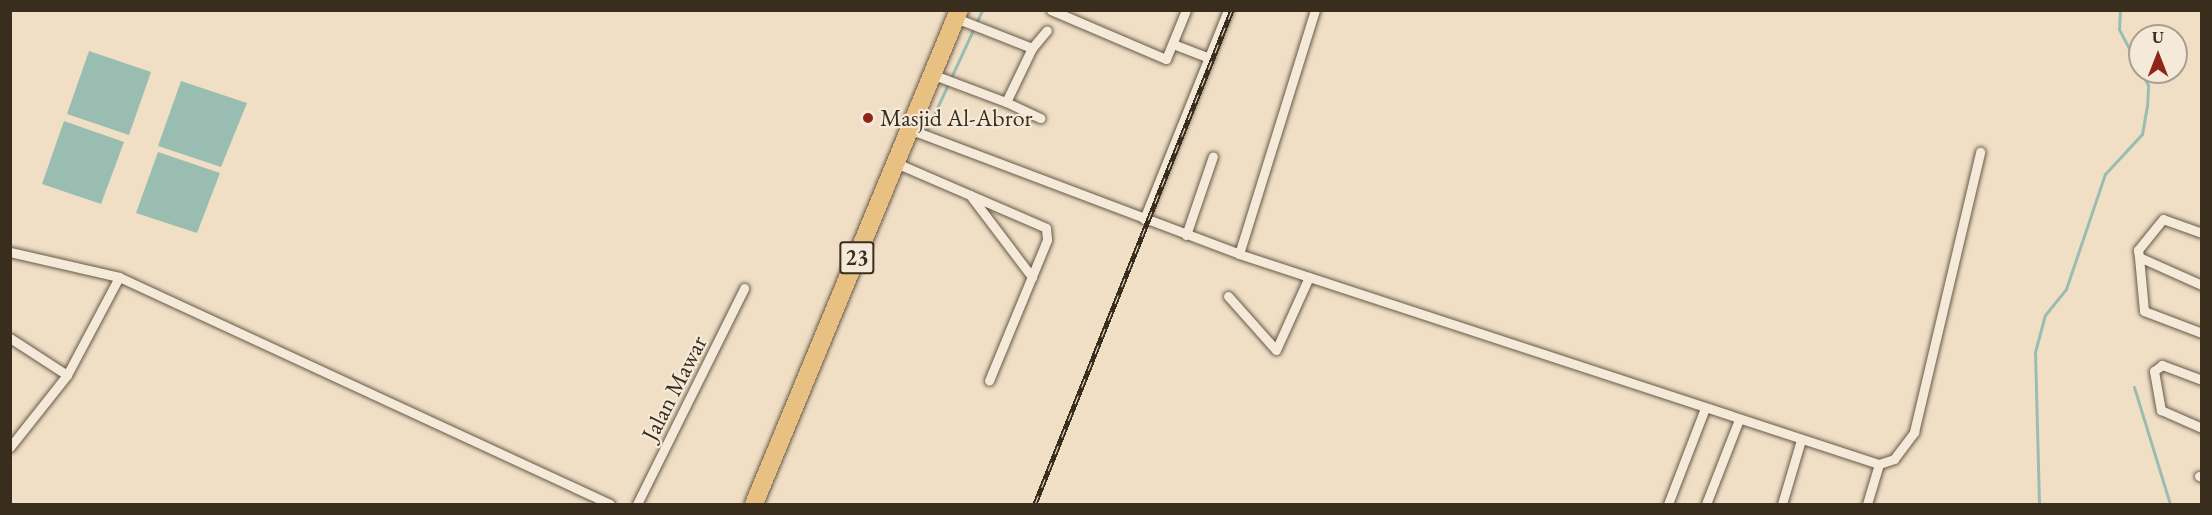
<!DOCTYPE html>
<style>
body{margin:0}
#map{position:relative;width:2212px;height:515px;overflow:hidden;background:#f0dfc5;font-family:"EB Garamond",serif}
div>[style]{position:absolute}
.water>*{inset:0;background:#9abdb2}
.stream>*{height:3px;margin:-1.5px;padding:0 1.5px;transform-origin:1.5px;border-radius:1.5px;background:#9abdb2}
.roads{filter:drop-shadow(0 0 2px #675a48) drop-shadow(0 0 2px #675a48)}
.street>*{height:9px;margin:-4.5px;padding:0 4.5px;transform-origin:4.5px;border-radius:4.5px;background:#f5ead9}
.highway>*{height:18px;margin:-9px;padding:0 9px;transform-origin:9px;border-radius:9px;background:#e8c082}
.rail>*{height:5px;margin-top:-2.5px;transform-origin:0;background:repeating-linear-gradient(90deg,#f5ead9 0 9px,#392d1e 0 18px);box-sizing:border-box;border-block:2px solid #392d1e}
.dots>*{width:16px;height:16px;translate:-50% -50%;box-sizing:border-box;border:3px solid #f5ead9;border-radius:50%}
span{translate:-50% -50%;white-space:nowrap;text-align:center;line-height:1.15;-webkit-text-stroke:4.5px #f5ead9;paint-order:stroke}
.shield-label span{padding:2px 4px;background:#f5ead9;border:2px solid;border-radius:4px;-webkit-text-stroke-width:0}
.shield-label{font-size:22px;color:#392d1e;font-weight:700}
.poi-label{font-size:24px;color:#392d1e}
.left{translate:0 -50%;text-align:left}
.street-label{font-size:24px;color:#392d1e}
.frame{position:absolute;inset:0;border:12px solid #392d1e;pointer-events:none}
.north{position:absolute;left:2128px;top:24px;width:60px;height:60px;box-sizing:border-box;background:#f5ead9;border:2px solid #aa9e8e;border-radius:50%;rotate:0deg;font-size:16px;font-weight:700;line-height:24px;text-align:center;color:#392d1e}
.north::after{content:'';display:block;margin:auto;width:21px;height:27px;background:#8f2418;clip-path:polygon(50% 0,100% 100%,50% 72%,0 100%)}
</style>
<div id="map">
<div class="water">
<i style="clip-path:polygon(89px 51px,151px 72px,129px 135px,67px 114px)"></i>
<i style="clip-path:polygon(181px 81px,247px 103px,221px 167px,158px 146px)"></i>
<i style="clip-path:polygon(64px 121px,124px 142px,101px 204px,42px 184px)"></i>
<i style="clip-path:polygon(158px 152px,220px 173px,197px 233px,136px 213px)"></i>
</div>
<div class="stream">
<i style="left:926px;top:132px;width:134px;rotate:-65.3deg"></i>
<i style="left:2134px;top:387px;width:122px;rotate:72.9deg"></i>
<i style="left:2039px;top:504px;width:152px;rotate:-91.5deg"></i>
<i style="left:2035px;top:352px;width:38px;rotate:-75deg"></i>
<i style="left:2045px;top:315px;width:33px;rotate:-51deg"></i>
<i style="left:2066px;top:289px;width:121px;rotate:-71.3deg"></i>
<i style="left:2105px;top:174px;width:54px;rotate:-47.2deg"></i>
<i style="left:2142px;top:134px;width:27px;rotate:-80deg"></i>
<i style="left:2147px;top:107px;width:22px;rotate:-87deg"></i>
<i style="left:2148px;top:85px;width:63px;rotate:-117.4deg"></i>
<i style="left:2119px;top:29px;width:19px;rotate:-87deg"></i>
</div>
<div class="roads">
<div class="street">
<i style="left:1051px;top:10px;width:125px;rotate:23.1deg"></i>
<i style="left:1166px;top:59px;width:53px;rotate:-67.8deg"></i>
<i style="left:1173px;top:44px;width:39px;rotate:21deg"></i>
<i style="left:1032px;top:48px;width:23px;rotate:-50deg"></i>
<i style="left:934px;top:75px;width:77px;rotate:20.6deg"></i>
<i style="left:1006px;top:102px;width:60px;rotate:-64.3deg"></i>
<i style="left:1032px;top:48px;width:82px;rotate:-158.5deg"></i>
<i style="left:1006px;top:102px;width:38px;rotate:25deg"></i>
<i style="left:909px;top:129px;width:353px;rotate:20.7deg"></i>
<i style="left:1239px;top:254px;width:674px;rotate:18.17deg"></i>
<i style="left:1879px;top:464px;width:16px;rotate:-18deg"></i>
<i style="left:1894px;top:459px;width:34px;rotate:-53deg"></i>
<i style="left:1914px;top:432px;width:288px;rotate:-76.7deg"></i>
<i style="left:896px;top:163px;width:163px;rotate:23.4deg"></i>
<i style="left:1046px;top:228px;width:12px;rotate:85deg"></i>
<i style="left:1047px;top:240px;width:152px;rotate:112.4deg"></i>
<i style="left:970px;top:195px;width:103px;rotate:52.9deg"></i>
<i style="left:1144px;top:219px;width:225px;rotate:-68.1deg"></i>
<i style="left:2202px;top:233px;width:41px;rotate:-160.3deg"></i>
<i style="left:2163px;top:219px;width:40px;rotate:129deg"></i>
<i style="left:2138px;top:250px;width:7px;rotate:82deg"></i>
<i style="left:2139px;top:257px;width:69px;rotate:24deg"></i>
<i style="left:1186px;top:235px;width:83px;rotate:-71.1deg"></i>
<i style="left:10px;top:252px;width:112px;rotate:12.9deg"></i>
<i style="left:119px;top:277px;width:541px;rotate:24.81deg"></i>
<i style="left:1239px;top:254px;width:256px;rotate:-72.7deg"></i>
<i style="left:2139px;top:257px;width:54px;rotate:84.7deg"></i>
<i style="left:2144px;top:311px;width:62px;rotate:20.8deg"></i>
<i style="left:1228px;top:296px;width:72px;rotate:48.4deg"></i>
<i style="left:1276px;top:350px;width:80px;rotate:-65.7deg"></i>
<i style="left:10px;top:338px;width:68px;rotate:33deg"></i>
<i style="left:2202px;top:380px;width:43px;rotate:-159.4deg"></i>
<i style="left:2162px;top:365px;width:10px;rotate:143deg"></i>
<i style="left:2154px;top:371px;width:40px;rotate:80deg"></i>
<i style="left:2161px;top:410px;width:45px;rotate:23.7deg"></i>
<i style="left:10px;top:447px;width:92px;rotate:-51.6deg"></i>
<i style="left:67px;top:375px;width:111px;rotate:-62deg"></i>
<i style="left:2199px;top:476px;width:3px;rotate:18deg"></i>
<i style="left:637px;top:504px;width:241px;rotate:-63.6deg"></i>
<i style="left:1668px;top:504px;width:103px;rotate:-68.9deg"></i>
<i style="left:1706px;top:504px;width:88px;rotate:-68.7deg"></i>
<i style="left:1782px;top:504px;width:67px;rotate:-73.5deg"></i>
<i style="left:1867px;top:504px;width:42px;rotate:-73.3deg"></i>
</div>
<div class="highway">
<i style="left:754px;top:504px;width:535px;rotate:-67.46deg"></i>
</div>
</div>
<div class="rail">
<i style="left:1035px;top:504px;width:532px;rotate:-68.26deg"></i>
</div>
<div class="dots">
<i style="left:868px;top:118px;background:#8f2418"></i>
</div>
<div class="shield-label">
<span style="left:857px;top:258px">23</span>
</div>
<div class="poi-label">
<span class="left" style="left:880px;top:118px">Masjid Al-Abror</span>
</div>
<div class="street-label">
<span style="left:674px;top:388px;rotate:-63deg">Jalan Mawar</span>
</div>
<div class="frame"></div>
<div class="north">U</div>
</div>
